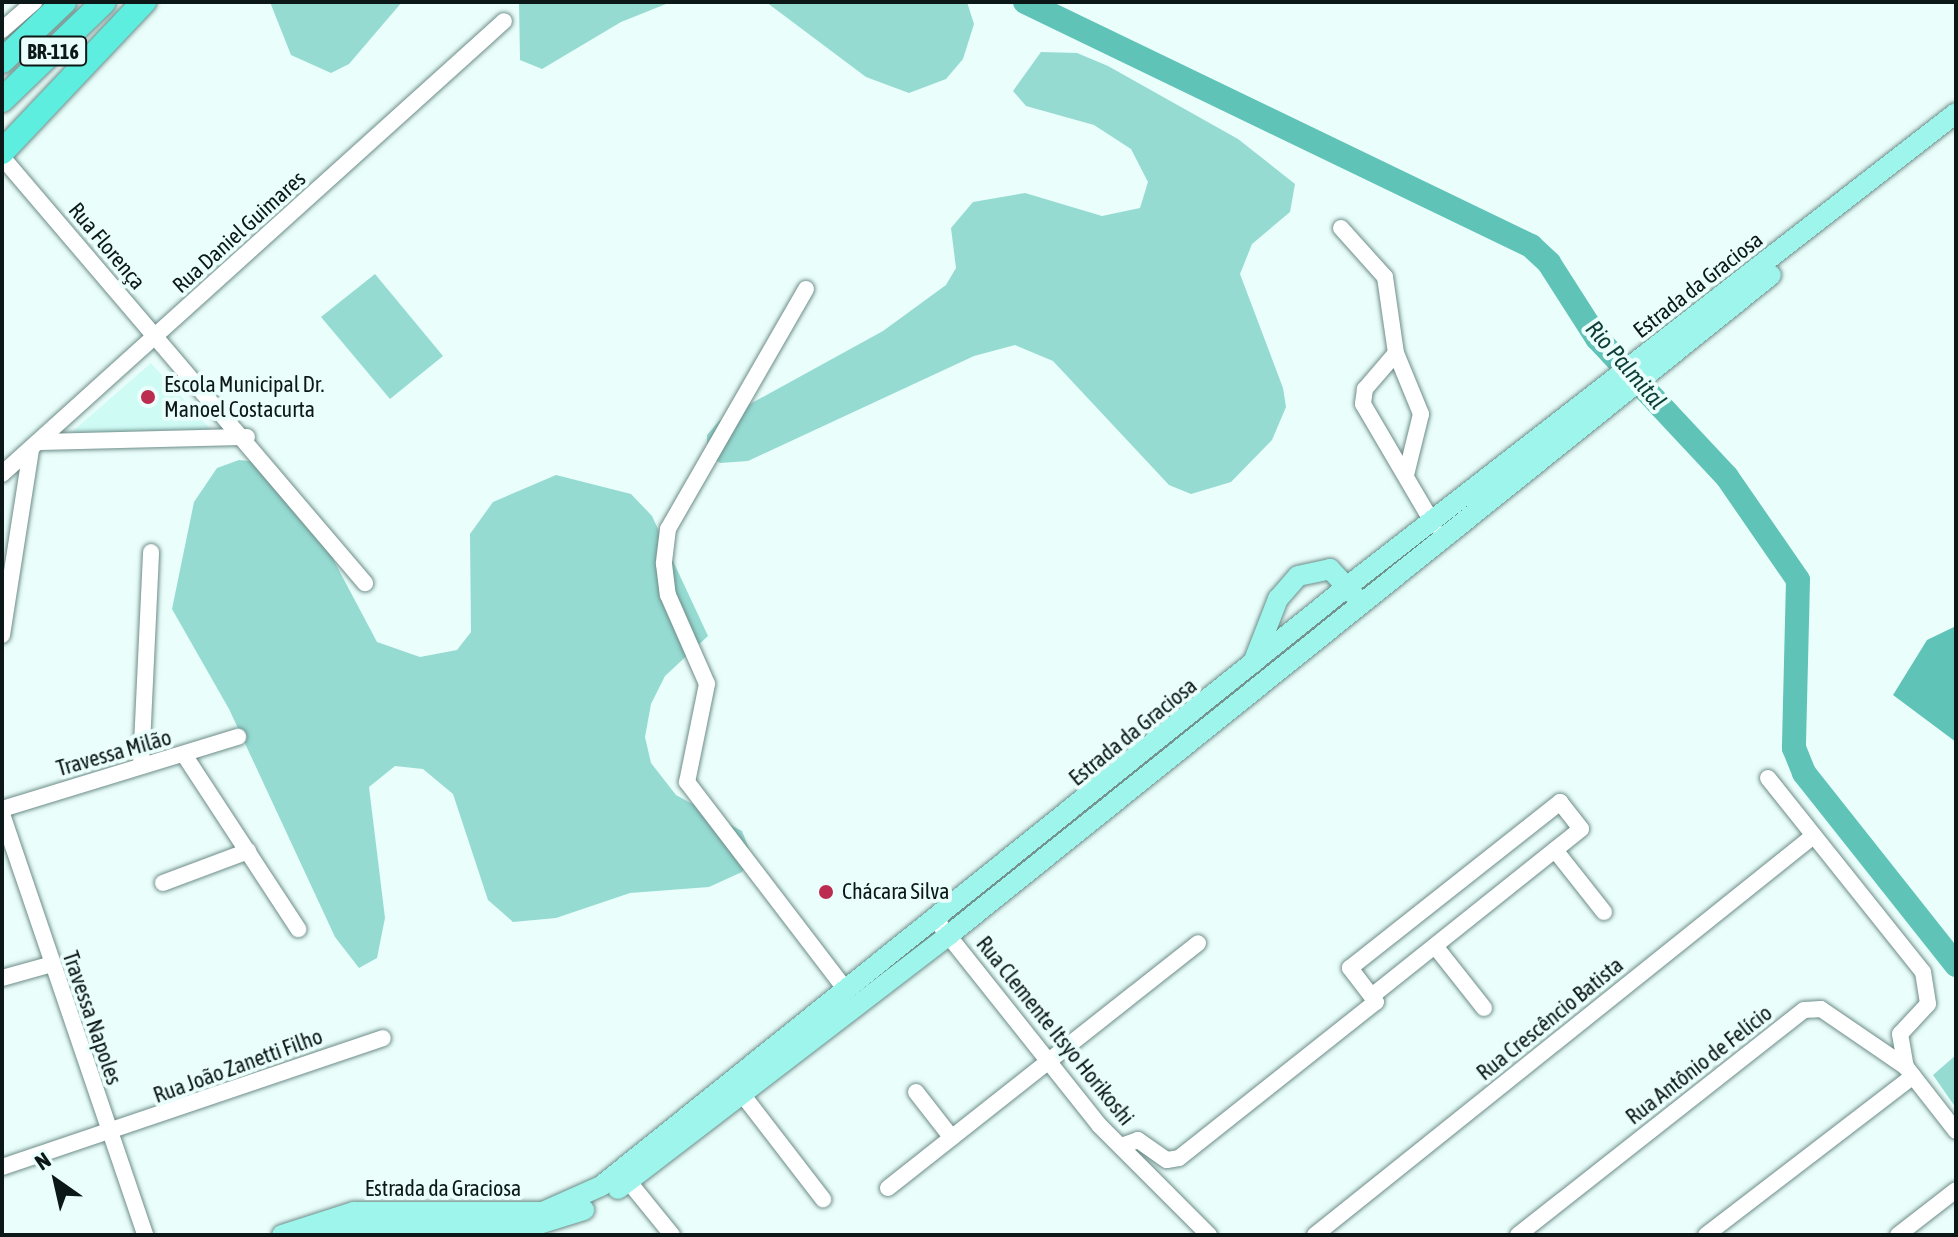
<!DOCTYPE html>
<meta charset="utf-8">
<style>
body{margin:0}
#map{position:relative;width:1958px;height:1237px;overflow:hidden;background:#eafefb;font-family:"Asap Condensed",sans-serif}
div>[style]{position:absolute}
.built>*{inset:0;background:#cffbf5}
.green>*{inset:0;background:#95dbd2}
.water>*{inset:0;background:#60c3b7}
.river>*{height:24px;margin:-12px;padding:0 12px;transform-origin:12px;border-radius:12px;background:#60c3b7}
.roads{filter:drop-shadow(0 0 2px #6d8c88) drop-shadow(0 0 2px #6d8c88)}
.minor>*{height:16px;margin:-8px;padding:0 8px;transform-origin:8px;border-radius:8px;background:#fff}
.major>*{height:20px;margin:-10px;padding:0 10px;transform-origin:10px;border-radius:10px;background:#9ef5ec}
.highway>*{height:24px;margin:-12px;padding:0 12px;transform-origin:12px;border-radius:12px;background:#5deedf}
.dots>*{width:22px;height:22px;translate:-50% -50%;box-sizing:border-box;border:4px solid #eafefb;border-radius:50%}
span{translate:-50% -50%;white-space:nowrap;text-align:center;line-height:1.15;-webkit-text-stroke:8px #eafefb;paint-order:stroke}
.shield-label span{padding:2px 6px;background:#eafefb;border:2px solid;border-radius:6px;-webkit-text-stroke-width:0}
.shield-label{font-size:20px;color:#0c1817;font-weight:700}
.street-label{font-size:22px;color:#0c1817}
.poi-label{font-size:22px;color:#0c1817}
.left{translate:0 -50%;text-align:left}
.water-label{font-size:24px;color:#0f3e39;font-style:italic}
.frame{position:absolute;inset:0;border:4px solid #0c1817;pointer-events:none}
.north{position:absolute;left:16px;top:1141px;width:80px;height:80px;-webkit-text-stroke:6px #eafefb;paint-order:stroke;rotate:326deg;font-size:22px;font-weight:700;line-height:32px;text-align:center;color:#0c1817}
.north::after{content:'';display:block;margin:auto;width:28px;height:36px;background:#0c1817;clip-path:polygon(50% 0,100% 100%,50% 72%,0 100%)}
</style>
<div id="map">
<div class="built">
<i style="clip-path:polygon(151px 363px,211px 430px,76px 437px,73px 431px)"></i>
</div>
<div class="green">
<i style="clip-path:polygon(270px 2px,402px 2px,349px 64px,331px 73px,291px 55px)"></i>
<i style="clip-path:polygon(519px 2px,671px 2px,621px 22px,542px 69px,520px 60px)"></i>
<i style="clip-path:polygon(766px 2px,967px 2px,974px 24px,963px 59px,946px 79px,909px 93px,866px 77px)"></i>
<i style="clip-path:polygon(1041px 52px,1077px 53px,1108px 66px,1238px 139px,1295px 184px,1290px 212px,1252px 244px,1240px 274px,1283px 388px,1286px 407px,1272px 440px,1231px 482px,1191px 494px,1169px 485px,1053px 361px,1015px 345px,974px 356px,748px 461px,720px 463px,707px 454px,707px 435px,719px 421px,883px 331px,946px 285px,956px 268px,951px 228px,973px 202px,1025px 193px,1102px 216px,1140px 208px,1148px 182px,1131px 149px,1094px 125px,1026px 106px,1013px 91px)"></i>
<i style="clip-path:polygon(375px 274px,443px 356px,390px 399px,321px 317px)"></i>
<i style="clip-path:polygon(239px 460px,258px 462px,315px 525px,377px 642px,420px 657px,457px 650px,471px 632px,470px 534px,493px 502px,556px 475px,631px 494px,652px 516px,708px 636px,665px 676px,651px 704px,645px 737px,651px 763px,676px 795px,742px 831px,751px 854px,742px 872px,709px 887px,630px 893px,556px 918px,513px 922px,488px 900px,453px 794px,423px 769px,395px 766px,369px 787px,385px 918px,377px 958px,359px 968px,335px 937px,229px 709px,172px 609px,194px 502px,217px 468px)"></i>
<i style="clip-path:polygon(1956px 1055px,1956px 1108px,1933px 1075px)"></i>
</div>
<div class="water">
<i style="clip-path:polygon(1956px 626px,1956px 742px,1893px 695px,1927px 640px)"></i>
</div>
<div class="river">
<i style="left:1025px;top:2px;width:562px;rotate:25.74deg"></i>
<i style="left:1531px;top:246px;width:25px;rotate:43deg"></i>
<i style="left:1549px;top:263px;width:89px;rotate:57.4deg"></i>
<i style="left:1597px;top:338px;width:190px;rotate:46.9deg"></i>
<i style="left:1727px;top:477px;width:125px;rotate:55.4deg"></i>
<i style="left:1798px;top:580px;width:168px;rotate:91.4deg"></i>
<i style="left:1794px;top:748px;width:27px;rotate:68deg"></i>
<i style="left:1804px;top:773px;width:245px;rotate:51.6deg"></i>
</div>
<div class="roads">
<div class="minor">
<i style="left:2px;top:30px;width:43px;rotate:-41.2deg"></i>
<i style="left:2px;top:157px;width:560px;rotate:49.57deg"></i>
<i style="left:1341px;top:228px;width:66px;rotate:48.1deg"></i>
<i style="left:1385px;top:277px;width:77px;rotate:81.8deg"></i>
<i style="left:1396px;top:353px;width:48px;rotate:130.7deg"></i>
<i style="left:1365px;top:389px;width:15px;rotate:98deg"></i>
<i style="left:1363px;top:404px;width:140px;rotate:59.6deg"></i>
<i style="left:806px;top:289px;width:277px;rotate:119.9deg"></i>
<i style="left:668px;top:529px;width:35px;rotate:97deg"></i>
<i style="left:664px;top:564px;width:31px;rotate:83deg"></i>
<i style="left:668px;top:595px;width:97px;rotate:66.3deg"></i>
<i style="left:707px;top:684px;width:100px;rotate:101.5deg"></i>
<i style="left:687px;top:782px;width:263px;rotate:52.6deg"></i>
<i style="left:1396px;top:353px;width:66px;rotate:67.7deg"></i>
<i style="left:1421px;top:414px;width:63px;rotate:103.8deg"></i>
<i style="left:40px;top:442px;width:207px;rotate:-1.4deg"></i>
<i style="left:2px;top:474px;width:676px;rotate:-42.06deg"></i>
<i style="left:2px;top:635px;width:187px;rotate:-81.1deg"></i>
<i style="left:185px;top:756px;width:207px;rotate:56.8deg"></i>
<i style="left:141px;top:766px;width:214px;rotate:-87.3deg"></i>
<i style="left:1768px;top:778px;width:248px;rotate:51.4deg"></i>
<i style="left:1923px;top:972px;width:32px;rotate:81deg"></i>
<i style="left:1928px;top:1004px;width:41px;rotate:133deg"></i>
<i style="left:1900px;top:1034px;width:34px;rotate:80deg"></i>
<i style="left:2px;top:809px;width:247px;rotate:-17deg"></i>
<i style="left:2px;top:814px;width:445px;rotate:71.2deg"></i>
<i style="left:1555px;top:850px;width:79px;rotate:51.7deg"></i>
<i style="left:163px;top:883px;width:91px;rotate:-20.6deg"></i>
<i style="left:936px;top:920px;width:262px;rotate:51.5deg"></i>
<i style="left:1099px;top:1125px;width:156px;rotate:45deg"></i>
<i style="left:1435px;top:946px;width:79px;rotate:51.7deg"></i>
<i style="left:2px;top:978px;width:49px;rotate:-15.5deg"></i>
<i style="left:916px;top:1092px;width:58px;rotate:52deg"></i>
<i style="left:742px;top:1094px;width:133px;rotate:52.4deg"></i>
<i style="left:1121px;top:1146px;width:18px;rotate:-19deg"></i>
<i style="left:1138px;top:1140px;width:35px;rotate:35deg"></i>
<i style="left:1167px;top:1160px;width:12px;rotate:-9deg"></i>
<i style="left:1179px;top:1158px;width:251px;rotate:-38.4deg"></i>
<i style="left:1376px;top:1002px;width:43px;rotate:-127.4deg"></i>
<i style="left:1350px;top:968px;width:268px;rotate:-38.3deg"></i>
<i style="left:1560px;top:802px;width:34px;rotate:52deg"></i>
<i style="left:1581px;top:829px;width:268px;rotate:141.4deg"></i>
<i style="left:2px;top:1167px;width:402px;rotate:-18.7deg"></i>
<i style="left:629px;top:1182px;width:68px;rotate:50.9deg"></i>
<i style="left:888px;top:1188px;width:395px;rotate:-38.3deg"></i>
<i style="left:1315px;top:1235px;width:637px;rotate:-38.69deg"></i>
<i style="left:1518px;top:1235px;width:364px;rotate:-38.2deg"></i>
<i style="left:1804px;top:1010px;width:17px;rotate:-3deg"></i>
<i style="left:1821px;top:1009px;width:103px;rotate:34.3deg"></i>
<i style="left:1906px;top:1067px;width:81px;rotate:52deg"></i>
<i style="left:1706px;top:1235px;width:261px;rotate:-37.5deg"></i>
<i style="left:1898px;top:1235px;width:73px;rotate:-37.8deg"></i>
</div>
<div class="major">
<i style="left:1253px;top:663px;width:69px;rotate:-68.7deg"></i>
<i style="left:1278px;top:599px;width:30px;rotate:-49deg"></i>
<i style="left:1298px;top:576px;width:33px;rotate:-12deg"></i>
<i style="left:1330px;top:569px;width:34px;rotate:47deg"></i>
<i style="left:618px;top:1189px;width:417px;rotate:-37.5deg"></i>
<i style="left:949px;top:935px;width:1054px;rotate:-38.76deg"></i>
<i style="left:282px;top:1235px;width:76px;rotate:-17.7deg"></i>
<i style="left:354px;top:1212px;width:189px"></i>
<i style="left:543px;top:1212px;width:64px;rotate:-24.1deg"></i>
<i style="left:601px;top:1186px;width:958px;rotate:-38.77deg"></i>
<i style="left:1348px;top:586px;width:770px;rotate:-37.88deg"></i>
<i style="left:319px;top:1235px;width:39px;rotate:-10deg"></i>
<i style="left:357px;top:1228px;width:169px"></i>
<i style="left:526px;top:1228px;width:61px;rotate:-17.2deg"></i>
</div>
<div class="highway">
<i style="left:2px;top:61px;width:86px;rotate:-43.6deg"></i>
<i style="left:2px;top:100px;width:141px;rotate:-43.9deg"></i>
<i style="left:2px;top:152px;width:207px;rotate:-46.6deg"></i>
</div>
</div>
<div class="dots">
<i style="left:148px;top:397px;background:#bc2c51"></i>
<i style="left:826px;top:892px;background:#bc2c51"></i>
</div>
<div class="shield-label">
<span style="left:53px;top:51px">BR-116</span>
</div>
<div class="street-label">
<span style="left:239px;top:232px;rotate:-42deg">Rua Daniel Guimares</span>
<span style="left:107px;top:246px;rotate:50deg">Rua Florença</span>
<span style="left:1698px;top:285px;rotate:-38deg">Estrada da Graciosa</span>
<span style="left:1133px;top:732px;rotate:-39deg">Estrada da Graciosa</span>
<span style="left:114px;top:753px;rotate:-16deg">Travessa Milão</span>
<span style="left:92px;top:1018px;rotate:71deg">Travessa Napoles</span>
<span style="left:1550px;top:1019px;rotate:-39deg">Rua Crescêncio Batista</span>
<span style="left:1055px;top:1031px;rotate:51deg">Rua Clemente Itsyo Horikoshi</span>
<span style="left:1699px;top:1065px;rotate:-38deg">Rua Antônio de Felício</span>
<span style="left:238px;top:1066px;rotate:-20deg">Rua João Zanetti Filho</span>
<span style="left:443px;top:1189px">Estrada da Graciosa</span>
</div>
<div class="poi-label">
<span class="left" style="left:164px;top:397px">Escola Municipal Dr.<br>Manoel Costacurta</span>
<span class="left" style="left:842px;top:892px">Chácara Silva</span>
</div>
<div class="water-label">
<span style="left:1626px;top:365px;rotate:49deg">Rio Palmital</span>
</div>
<div class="frame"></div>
<div class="north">N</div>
</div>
